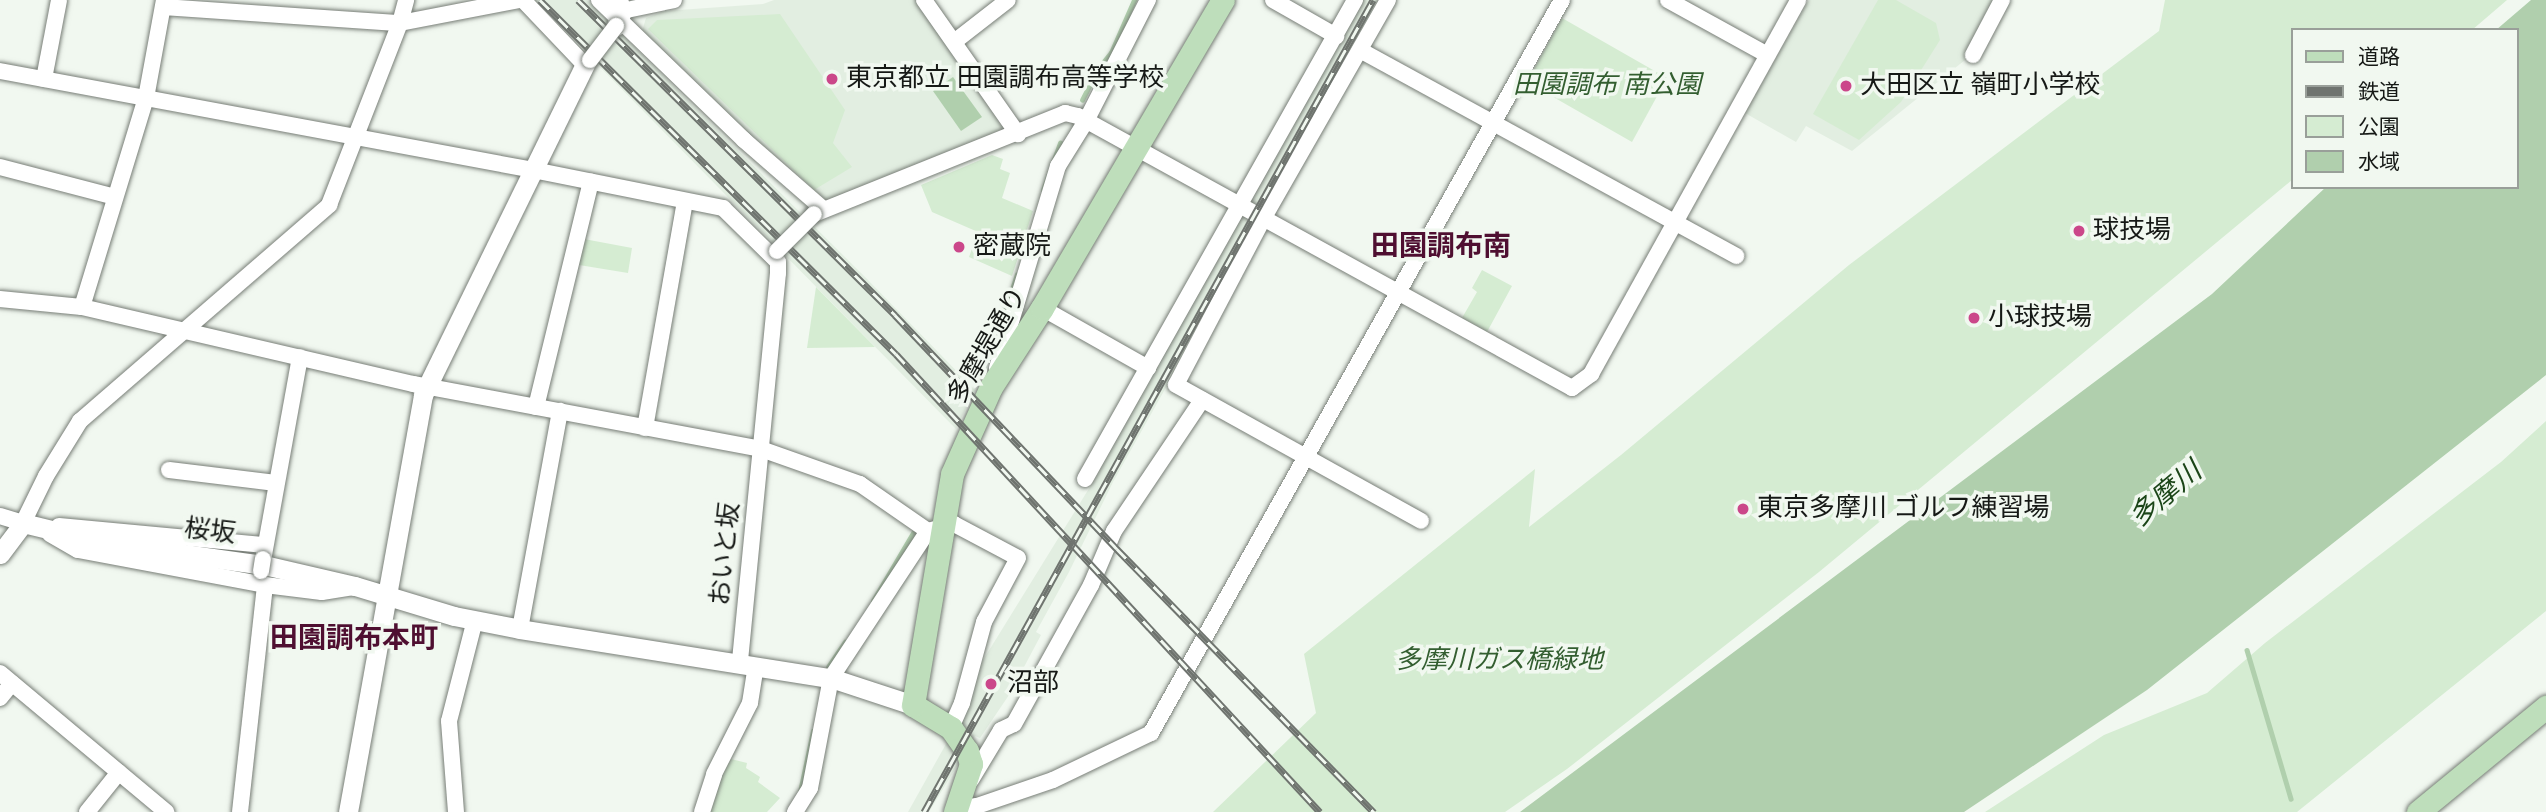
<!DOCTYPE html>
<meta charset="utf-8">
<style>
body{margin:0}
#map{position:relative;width:2546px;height:812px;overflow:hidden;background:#f1f8f0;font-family:Spectral,"Noto Sans JP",serif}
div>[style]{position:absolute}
.built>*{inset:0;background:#e2eee1}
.green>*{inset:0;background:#d5ecd2}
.water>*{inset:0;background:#b0cfad}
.stream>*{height:4.5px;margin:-2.25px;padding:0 2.25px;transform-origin:2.25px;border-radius:2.25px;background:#b0cfad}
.roads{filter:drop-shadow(0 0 2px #777d76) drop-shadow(0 0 2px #777d76)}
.minor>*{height:16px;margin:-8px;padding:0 8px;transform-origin:8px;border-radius:8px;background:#fff}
.tertiary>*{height:19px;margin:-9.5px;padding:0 9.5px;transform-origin:9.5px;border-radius:9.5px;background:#fff}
.primary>*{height:23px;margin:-11.5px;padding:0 11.5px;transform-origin:11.5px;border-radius:11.5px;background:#bedebb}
.rail>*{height:7px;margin-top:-3.5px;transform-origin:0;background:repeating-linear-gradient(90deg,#f1f8f0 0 13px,#6f746f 0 26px);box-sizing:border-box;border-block:2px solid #6f746f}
.bridges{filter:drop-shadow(0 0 2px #777d76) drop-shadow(0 0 2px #777d76)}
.minor-bridge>*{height:16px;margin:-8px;padding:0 8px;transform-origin:8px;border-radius:8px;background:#fff}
.dots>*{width:19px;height:19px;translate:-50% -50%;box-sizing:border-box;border:4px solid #f1f8f0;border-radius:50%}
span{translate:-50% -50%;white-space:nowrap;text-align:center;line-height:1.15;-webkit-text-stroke:7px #f1f8f0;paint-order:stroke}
.poi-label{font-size:26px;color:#161916}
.left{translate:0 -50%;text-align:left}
.park-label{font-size:26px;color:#335e30;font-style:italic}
.street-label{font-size:26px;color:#161916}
.neighbourhood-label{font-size:28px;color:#4f0f31;font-weight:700}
.water-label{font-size:28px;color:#1b4518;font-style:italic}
.legend{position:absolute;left:2291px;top:28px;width:228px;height:161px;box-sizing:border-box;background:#f1f8f0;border:2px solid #999f99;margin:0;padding:9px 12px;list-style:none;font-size:21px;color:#161916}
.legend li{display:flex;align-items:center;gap:14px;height:35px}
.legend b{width:35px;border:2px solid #999f99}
</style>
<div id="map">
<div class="built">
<i style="clip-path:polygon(534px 0,587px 0,867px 279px,975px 390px,956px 429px)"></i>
<i style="clip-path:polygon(774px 0,917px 0,1007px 131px,823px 203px,641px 35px,646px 18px,665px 11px,763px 4px)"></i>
<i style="clip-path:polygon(1357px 0,1383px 0,1113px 482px,1069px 572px,1036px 632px,1041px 635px,1009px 695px,980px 738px,975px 736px,929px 812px,908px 812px,965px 710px,972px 678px,1093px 482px)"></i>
<i style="clip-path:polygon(1809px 0,1995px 0,1965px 60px,1852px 151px,1806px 126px,1796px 142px,1745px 113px)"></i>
</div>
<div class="green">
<i style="clip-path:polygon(1878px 0,1896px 0,1936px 23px,1940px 40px,1901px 102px,1859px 140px,1813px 114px)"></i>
<i style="clip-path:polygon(2165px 0,2507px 0,2472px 30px,2292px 30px,2292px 180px,1819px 572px,1567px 769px,1505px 812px,1213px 812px,1316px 713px,1304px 654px,1535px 469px,1529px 527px,1621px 455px,1849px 265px,2159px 31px)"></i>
<i style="clip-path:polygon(780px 14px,845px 110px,833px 143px,852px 167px,814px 190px,648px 29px,657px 20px)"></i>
<i style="clip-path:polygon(1562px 18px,1667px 78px,1632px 142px,1527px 82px)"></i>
<i style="clip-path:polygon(992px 155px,1003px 159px,1000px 169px,1010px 173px,1002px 198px,1033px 211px,1012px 276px,969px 257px,978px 232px,932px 212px,921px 185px)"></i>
<i style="clip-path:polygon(584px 239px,632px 248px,628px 273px,579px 265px)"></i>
<i style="clip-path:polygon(1482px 270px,1512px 286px,1487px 332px,1462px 318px,1477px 292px,1472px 288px)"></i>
<i style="clip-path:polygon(816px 287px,875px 347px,807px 348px)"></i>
<i style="clip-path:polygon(2546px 421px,2546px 611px,2297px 812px,1985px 812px,2104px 735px,2207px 693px,2265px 643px,2501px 462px)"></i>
<i style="clip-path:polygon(727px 758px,747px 763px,746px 768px,760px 777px,758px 782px,780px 798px,767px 812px,711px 812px,718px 780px)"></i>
</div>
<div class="water">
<i style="clip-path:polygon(2531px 0,2546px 0,2546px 375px,2147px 690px,1964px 812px,1520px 812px,2212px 294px,2326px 187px,2516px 187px,2516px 30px,2496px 30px)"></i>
<i style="clip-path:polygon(953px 77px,982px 117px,961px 131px,933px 91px)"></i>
</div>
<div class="stream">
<i style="left:1082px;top:100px;width:34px;rotate:-63deg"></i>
<i style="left:1097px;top:70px;width:22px;rotate:-51deg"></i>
<i style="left:1111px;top:53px;width:58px;rotate:-66.5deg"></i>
<i style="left:1043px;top:190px;width:50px;rotate:-70.1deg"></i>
<i style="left:1005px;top:311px;width:38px;rotate:-72deg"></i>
<i style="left:995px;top:349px;width:23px;rotate:-75deg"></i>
<i style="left:873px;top:601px;width:79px;rotate:-59.5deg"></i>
<i style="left:2247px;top:650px;width:155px;rotate:73.5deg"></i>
<i style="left:828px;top:667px;width:30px;rotate:-56deg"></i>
<i style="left:800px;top:792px;width:62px;rotate:-78deg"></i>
</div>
<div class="roads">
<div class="minor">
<i style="left:523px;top:0;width:90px;rotate:46.4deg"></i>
<i style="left:585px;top:65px;width:7px;rotate:-45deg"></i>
<i style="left:599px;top:0;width:202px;rotate:44deg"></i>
<i style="left:744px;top:140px;width:105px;rotate:41.1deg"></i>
<i style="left:924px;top:0;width:164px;rotate:55deg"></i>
<i style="left:1273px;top:0;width:73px;rotate:29.7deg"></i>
<i style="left:1388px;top:0;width:252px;rotate:119.7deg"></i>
<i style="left:1263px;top:219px;width:187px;rotate:117.7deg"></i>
<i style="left:1176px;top:385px;width:280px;rotate:29deg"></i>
<i style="left:1668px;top:0;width:112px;rotate:28.9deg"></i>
<i style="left:163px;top:7px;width:238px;rotate:3.9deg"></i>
<i style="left:400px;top:23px;width:122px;rotate:-10.9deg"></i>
<i style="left:622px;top:11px;width:53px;rotate:-11.9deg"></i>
<i style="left:954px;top:42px;width:68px;rotate:-37.9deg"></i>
<i style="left:1360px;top:50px;width:429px;rotate:28.7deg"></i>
<i style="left:1973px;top:55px;width:62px;rotate:-62.2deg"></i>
<i style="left:0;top:71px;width:542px;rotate:10.52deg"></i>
<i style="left:533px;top:170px;width:194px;rotate:11.3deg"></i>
<i style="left:723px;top:208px;width:77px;rotate:44.5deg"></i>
<i style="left:778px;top:262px;width:11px;rotate:90deg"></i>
<i style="left:778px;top:273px;width:393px;rotate:95.6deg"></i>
<i style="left:44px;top:79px;width:80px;rotate:-79.2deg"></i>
<i style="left:0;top:167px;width:119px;rotate:14.6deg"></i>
<i style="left:814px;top:214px;width:271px;rotate:-21.9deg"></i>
<i style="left:1065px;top:113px;width:13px;rotate:13deg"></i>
<i style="left:1078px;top:116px;width:564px;rotate:28.84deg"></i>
<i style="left:1572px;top:388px;width:24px;rotate:-36deg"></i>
<i style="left:1591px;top:374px;width:427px;rotate:-61deg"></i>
<i style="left:0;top:299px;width:82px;rotate:5.6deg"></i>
<i style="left:82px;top:307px;width:341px;rotate:13.1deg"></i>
<i style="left:414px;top:384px;width:353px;rotate:10.6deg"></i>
<i style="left:761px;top:449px;width:105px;rotate:19.5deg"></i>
<i style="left:860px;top:484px;width:83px;rotate:34.7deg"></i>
<i style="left:82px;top:307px;width:219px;rotate:-73deg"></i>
<i style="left:146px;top:98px;width:100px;rotate:-79.6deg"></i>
<i style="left:1042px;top:308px;width:122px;rotate:29.5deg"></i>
<i style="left:997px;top:368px;width:211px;rotate:-73.2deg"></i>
<i style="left:1058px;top:166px;width:53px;rotate:-58.1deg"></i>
<i style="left:1086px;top:121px;width:136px;rotate:-62.9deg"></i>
<i style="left:536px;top:407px;width:232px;rotate:-76.3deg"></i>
<i style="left:645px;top:428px;width:230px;rotate:-80deg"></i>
<i style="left:169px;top:470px;width:108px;rotate:6.9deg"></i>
<i style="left:1085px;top:479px;width:550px;rotate:-60.59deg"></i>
<i style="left:0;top:516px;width:24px;rotate:17deg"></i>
<i style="left:23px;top:523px;width:52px;rotate:-63.9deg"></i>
<i style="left:46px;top:476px;width:65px;rotate:-58.3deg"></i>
<i style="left:80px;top:421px;width:330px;rotate:-40.9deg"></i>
<i style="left:329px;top:205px;width:195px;rotate:-68.7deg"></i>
<i style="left:400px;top:23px;width:24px;rotate:-75deg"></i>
<i style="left:59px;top:526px;width:207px;rotate:5.3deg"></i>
<i style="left:50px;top:534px;width:32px;rotate:30deg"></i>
<i style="left:78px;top:550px;width:190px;rotate:10.6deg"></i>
<i style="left:265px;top:585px;width:57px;rotate:7deg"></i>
<i style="left:322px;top:592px;width:30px;rotate:-9deg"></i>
<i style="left:264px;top:555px;width:201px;rotate:-79.7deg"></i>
<i style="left:520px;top:629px;width:222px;rotate:-79.6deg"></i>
<i style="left:0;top:673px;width:217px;rotate:39.9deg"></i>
<i style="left:0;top:698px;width:19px;rotate:-51deg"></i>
<i style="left:971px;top:780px;width:58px;rotate:-59deg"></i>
<i style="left:1001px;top:730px;width:14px;rotate:-25deg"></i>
<i style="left:1014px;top:724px;width:159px;rotate:-61deg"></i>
<i style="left:1091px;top:585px;width:59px;rotate:-66.9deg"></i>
<i style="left:1114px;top:531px;width:158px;rotate:-56.1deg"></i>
<i style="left:955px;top:809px;width:22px;rotate:-8deg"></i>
<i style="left:977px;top:806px;width:80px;rotate:-18.9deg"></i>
<i style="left:1053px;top:780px;width:109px;rotate:-25.6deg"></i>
<i style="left:1151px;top:733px;width:840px;rotate:-60.72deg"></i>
<i style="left:87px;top:812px;width:51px;rotate:-51.3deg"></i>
<i style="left:240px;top:812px;width:228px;rotate:-83.7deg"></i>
<i style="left:456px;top:812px;width:91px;rotate:-94.4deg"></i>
<i style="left:449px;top:721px;width:104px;rotate:-75.6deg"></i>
<i style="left:702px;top:812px;width:40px;rotate:-72deg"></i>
<i style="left:714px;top:774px;width:80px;rotate:-63.1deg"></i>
<i style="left:750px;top:703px;width:36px;rotate:-81deg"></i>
<i style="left:795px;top:812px;width:28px;rotate:-58deg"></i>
<i style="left:810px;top:788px;width:112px;rotate:-79.2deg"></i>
<i style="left:831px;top:678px;width:176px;rotate:-56.6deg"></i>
<i style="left:928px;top:531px;width:27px;rotate:-15deg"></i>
<i style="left:954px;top:524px;width:72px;rotate:28deg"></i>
<i style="left:1018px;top:558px;width:72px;rotate:118deg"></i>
<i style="left:984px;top:622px;width:84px;rotate:105.2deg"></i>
<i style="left:962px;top:703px;width:27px;rotate:114deg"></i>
</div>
<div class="tertiary">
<i style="left:616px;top:26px;width:16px;rotate:-68deg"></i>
<i style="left:622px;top:11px;width:12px;rotate:-110deg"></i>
<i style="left:0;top:554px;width:39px;rotate:-53deg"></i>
<i style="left:23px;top:523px;width:84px;rotate:13.7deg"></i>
<i style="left:105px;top:543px;width:161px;rotate:7.9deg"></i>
<i style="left:264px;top:565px;width:93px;rotate:13deg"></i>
<i style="left:355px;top:586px;width:103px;rotate:16.9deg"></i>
<i style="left:454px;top:616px;width:67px;rotate:11.1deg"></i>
<i style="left:520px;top:629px;width:315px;rotate:9deg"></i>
<i style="left:831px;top:678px;width:86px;rotate:18.2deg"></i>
<i style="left:348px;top:812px;width:424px;rotate:-79.8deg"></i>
<i style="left:423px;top:395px;width:368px;rotate:-63.9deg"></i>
</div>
<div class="primary">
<i style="left:955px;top:812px;width:51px;rotate:-71.6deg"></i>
<i style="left:971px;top:764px;width:14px;rotate:-107deg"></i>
<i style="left:967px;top:751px;width:28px;rotate:-125deg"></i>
<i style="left:951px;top:728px;width:44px;rotate:-148.8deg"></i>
<i style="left:913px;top:705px;width:234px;rotate:-80.4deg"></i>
<i style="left:952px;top:474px;width:95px;rotate:-65.9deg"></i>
<i style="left:991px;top:387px;width:94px;rotate:-57.2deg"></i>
<i style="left:1042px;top:308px;width:357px;rotate:-59.6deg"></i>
<i style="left:2418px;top:812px;width:166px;rotate:-39.4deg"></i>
</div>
</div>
<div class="rail">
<i style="left:540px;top:0;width:502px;rotate:44.84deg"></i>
<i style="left:896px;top:354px;width:624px;rotate:47.21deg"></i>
<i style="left:578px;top:0;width:447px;rotate:44.8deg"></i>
<i style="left:895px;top:315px;width:323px;rotate:46.5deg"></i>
<i style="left:1117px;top:549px;width:368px;rotate:45.7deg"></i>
<i style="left:924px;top:812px;width:928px;rotate:-61.06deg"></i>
</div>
<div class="bridges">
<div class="minor-bridge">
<i style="left:590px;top:60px;width:43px;rotate:-52.6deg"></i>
<i style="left:777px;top:251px;width:52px;rotate:-45deg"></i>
<i style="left:261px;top:571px;width:12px;rotate:-81deg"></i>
</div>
</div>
<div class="dots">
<i style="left:832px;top:79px;background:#cb478a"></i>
<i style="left:1846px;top:86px;background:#cb478a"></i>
<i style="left:2079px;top:231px;background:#cb478a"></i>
<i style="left:959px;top:247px;background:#cb478a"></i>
<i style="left:1974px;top:318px;background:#cb478a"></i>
<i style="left:1743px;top:509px;background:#cb478a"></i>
<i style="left:991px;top:684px;background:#cb478a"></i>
</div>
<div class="poi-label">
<span class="left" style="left:846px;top:79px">東京都立 田園調布高等学校</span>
<span class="left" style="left:1860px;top:86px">大田区立 嶺町小学校</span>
<span class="left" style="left:2093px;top:231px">球技場</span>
<span class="left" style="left:973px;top:247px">密蔵院</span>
<span class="left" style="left:1988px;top:318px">小球技場</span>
<span class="left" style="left:1757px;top:509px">東京多摩川 ゴルフ練習場</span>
<span class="left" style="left:1007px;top:684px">沼部</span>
</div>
<div class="park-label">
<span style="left:1607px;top:86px">田園調布 南公園</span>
<span style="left:1499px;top:661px">多摩川ガス橋緑地</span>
</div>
<div class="street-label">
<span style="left:988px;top:346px;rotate:-60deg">多摩堤通り</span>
<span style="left:210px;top:532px;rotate:7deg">桜坂</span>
<span style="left:726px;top:554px;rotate:-84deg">おいと坂</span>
</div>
<div class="neighbourhood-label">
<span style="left:1441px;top:247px">田園調布南</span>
<span style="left:354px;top:639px">田園調布本町</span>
</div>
<div class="water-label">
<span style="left:2166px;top:495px;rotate:-40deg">多摩川</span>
</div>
<ul class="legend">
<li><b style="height:9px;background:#bedebb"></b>道路</li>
<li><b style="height:9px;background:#6f746f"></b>鉄道</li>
<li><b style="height:19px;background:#d5ecd2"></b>公園</li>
<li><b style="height:19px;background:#b0cfad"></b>水域</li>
</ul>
</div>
